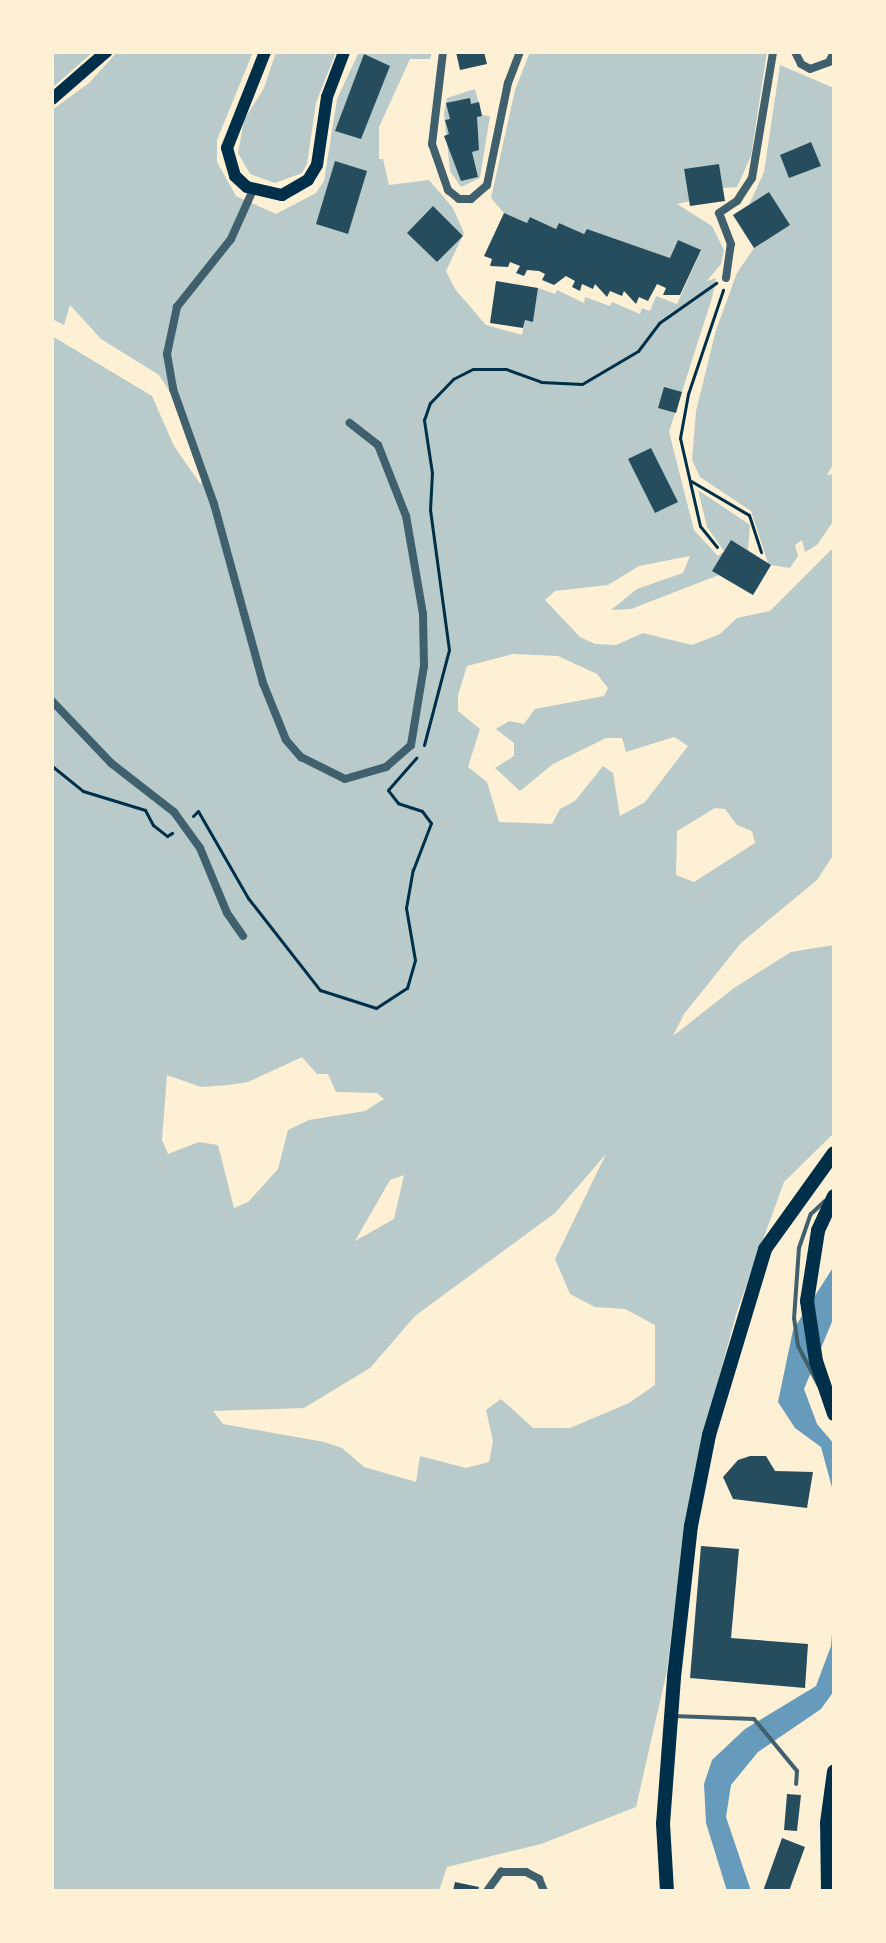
<!DOCTYPE html>
<style>
body{margin:0}
#map{position:relative;width:886px;height:1943px;overflow:hidden;background:#fdf0d5;font-family:Rubik,sans-serif}
div>[style]{position:absolute}
.green>*{inset:0;background:#b9caca}
.water>*{inset:0;background:#669bbc}
.building>*{inset:0;background:#264d5e}
.path>*{height:3px;margin:-1.5px;padding:0 1.5px;transform-origin:1.5px;border-radius:1.5px;background:#003049}
.service>*{height:4px;margin:-2px;padding:0 2px;transform-origin:2px;border-radius:2px;background:#3f606c}
.minor>*{height:8px;margin:-4px;padding:0 4px;transform-origin:4px;border-radius:4px;background:#3f606c}
.secondary>*{height:12px;margin:-6px;padding:0 6px;transform-origin:6px;border-radius:6px;background:#003049}
.trunk>*{height:14px;margin:-7px;padding:0 7px;transform-origin:7px;border-radius:7px;background:#003049}
span{translate:-50% -50%;white-space:nowrap;text-align:center;line-height:1.15;-webkit-text-stroke:6px #fdf0d5;paint-order:stroke}
.frame{position:absolute;inset:0;border:54px solid #fdf0d5;pointer-events:none}
</style>
<div id="map">
<div class="green">
<i style="clip-path:polygon(52px 52px,93px 52px,52px 88px)"></i>
<i style="clip-path:polygon(evenodd,117px 52px,253px 52px,217px 140px,217px 162px,236px 196px,276px 214px,316px 193px,324px 181px,337px 99px,359px 52px,432px 52px,430px 59px,410px 59px,379px 127px,379px 159px,383px 159px,389px 185px,429px 180px,453px 208px,464px 233px,446px 271px,455px 289px,486px 325px,522px 335px,525px 320px,533px 321px,538px 288px,555px 294px,557px 290px,584px 303px,585px 297px,610px 306px,612px 302px,640px 314px,642px 308px,650px 311px,656px 296px,677px 304px,701px 251px,678px 240px,670px 258px,587px 229px,584px 234px,559px 223px,556px 229px,531px 217px,527px 223px,504px 213px,491px 198px,515px 90px,530px 52px,767px 52px,751px 156px,737px 187px,723px 188px,719px 164px,684px 170px,690px 201px,677px 204px,712px 226px,724px 250px,721px 264px,707px 281px,716px 278px,712px 298px,669px 432px,694px 530px,718px 556px,724px 551px,707px 527px,698px 490px,750px 525px,748px 550px,768px 563px,751px 511px,700px 477px,692px 460px,696px 411px,716px 330px,737px 273px,754px 248px,733px 215px,749px 205px,764px 172px,780px 65px,834px 88px,834px 463px,827px 475px,834px 474px,834px 520px,817px 545px,805px 552px,802px 540px,795px 545px,798px 556px,790px 568px,771px 565px,753px 595px,719px 575px,631px 609px,611px 610px,637px 589px,683px 573px,690px 556px,639px 566px,608px 585px,555px 591px,545px 600px,580px 637px,595px 644px,616px 645px,643px 633px,692px 645px,720px 634px,737px 618px,770px 611px,834px 547px,834px 854px,817px 880px,741px 943px,684px 1014px,673px 1036px,734px 988px,791px 952px,834px 945px,834px 1133px,784px 1182px,737px 1311px,707px 1423px,682px 1547px,667px 1671px,636px 1807px,541px 1844px,447px 1867px,439px 1891px,52px 1891px,52px 336px,152px 396px,174px 446px,201px 485px,202px 466px,183px 412px,159px 375px,101px 339px,70px 305px,64px 325px,52px 319px,52px 110px,89px 83px,117px 52px,513px 654px,558px 656px,597px 674px,608px 688px,604px 696px,535px 709px,524px 724px,509px 721px,496px 729px,514px 743px,514px 756px,495px 768px,520px 791px,553px 764px,606px 738px,622px 738px,626px 752px,674px 737px,688px 746px,645px 802px,620px 816px,613px 773px,603px 766px,575px 801px,560px 809px,552px 824px,499px 822px,487px 782px,468px 767px,480px 729px,458px 711px,458px 695px,467px 666px,513px 654px,117px 52px,715px 808px,725px 809px,737px 825px,752px 831px,755px 843px,694px 882px,676px 875px,677px 831px,715px 808px,117px 52px,302px 1057px,317px 1074px,328px 1074px,336px 1092px,377px 1093px,384px 1099px,365px 1111px,309px 1120px,288px 1130px,278px 1169px,248px 1202px,234px 1208px,218px 1145px,199px 1142px,168px 1154px,162px 1140px,167px 1075px,201px 1087px,228px 1085px,248px 1082px,302px 1057px,117px 52px,606px 1154px,555px 1259px,570px 1294px,595px 1307px,625px 1309px,655px 1325px,655px 1385px,629px 1403px,570px 1428px,533px 1428px,501px 1399px,486px 1410px,493px 1441px,489px 1462px,466px 1468px,420px 1456px,416px 1482px,364px 1467px,342px 1448px,324px 1442px,223px 1424px,213px 1411px,304px 1408px,370px 1368px,415px 1316px,555px 1213px,606px 1154px,117px 52px,404px 1175px,394px 1219px,355px 1241px,390px 1180px,404px 1175px)"></i>
<i style="clip-path:polygon(276px 52px,336px 52px,316px 103px,307px 164px,302px 173px,275px 183px,250px 174px,238px 153px,244px 120px,264px 88px)"></i>
<i style="clip-path:polygon(475px 89px,482px 115px,490px 116px,480px 178px,461px 187px,450px 171px,444px 114px,447px 98px)"></i>
</div>
<div class="water">
<i style="clip-path:polygon(834px 1266px,834px 1317px,804px 1389px,817px 1424px,834px 1444px,834px 1495px,821px 1447px,795px 1428px,778px 1402px,793px 1330px)"></i>
<i style="clip-path:polygon(834px 1607px,834px 1691px,821px 1709px,758px 1752px,731px 1785px,726px 1817px,751px 1891px,727px 1891px,706px 1823px,704px 1784px,712px 1760px,745px 1729px,816px 1686px,831px 1646px)"></i>
</div>
<div class="building">
<i style="clip-path:polygon(456px 52px,484px 52px,487px 64px,460px 70px)"></i>
<i style="clip-path:polygon(364px 54px,390px 66px,361px 139px,335px 131px)"></i>
<i style="clip-path:polygon(470px 98px,471px 104px,479px 102px,482px 116px,477px 117px,479px 150px,472px 152px,478px 177px,461px 181px,444px 136px,449px 134px,445px 120px,450px 119px,446px 103px)"></i>
<i style="clip-path:polygon(811px 142px,821px 166px,789px 178px,780px 155px)"></i>
<i style="clip-path:polygon(335px 161px,367px 171px,348px 234px,316px 224px)"></i>
<i style="clip-path:polygon(719px 164px,725px 201px,690px 206px,684px 169px)"></i>
<i style="clip-path:polygon(769px 192px,790px 225px,754px 248px,733px 215px)"></i>
<i style="clip-path:polygon(433px 206px,463px 236px,437px 262px,407px 233px)"></i>
<i style="clip-path:polygon(504px 213px,527px 223px,530px 217px,556px 229px,559px 223px,584px 234px,587px 229px,670px 258px,678px 240px,701px 250px,680px 295px,663px 295px,666px 288px,657px 284px,648px 301px,639px 297px,636px 304px,624px 291px,622px 296px,610px 291px,607px 297px,595px 284px,593px 289px,582px 284px,580px 291px,572px 287px,575px 281px,566px 276px,554px 285px,542px 280px,545px 274px,539px 271px,527px 270px,524px 276px,516px 273px,520px 266px,510px 262px,508px 267px,490px 266px,492px 259px,484px 256px)"></i>
<i style="clip-path:polygon(496px 281px,538px 288px,533px 322px,525px 320px,523px 328px,490px 323px)"></i>
<i style="clip-path:polygon(664px 387px,682px 392px,676px 413px,658px 408px)"></i>
<i style="clip-path:polygon(651px 448px,678px 502px,655px 513px,628px 459px)"></i>
<i style="clip-path:polygon(731px 540px,771px 565px,753px 595px,712px 571px)"></i>
<i style="clip-path:polygon(750px 1456px,766px 1456px,775px 1471px,813px 1472px,807px 1508px,733px 1499px,723px 1477px,738px 1460px)"></i>
<i style="clip-path:polygon(701px 1546px,739px 1549px,731px 1638px,808px 1644px,805px 1688px,690px 1678px)"></i>
<i style="clip-path:polygon(787px 1794px,801px 1795px,797px 1831px,784px 1830px)"></i>
<i style="clip-path:polygon(782px 1838px,805px 1847px,789px 1891px,763px 1891px)"></i>
<i style="clip-path:polygon(455px 1882px,479px 1887px,478px 1891px,453px 1891px)"></i>
</div>
<div class="path">
<i style="left:691px;top:481px;width:67px;rotate:30.4deg"></i>
<i style="left:749px;top:515px;width:39px;rotate:72deg"></i>
<i style="left:717px;top:547px;width:27px;rotate:-129deg"></i>
<i style="left:700px;top:526px;width:90px;rotate:-102.8deg"></i>
<i style="left:680px;top:438px;width:45px;rotate:-79.7deg"></i>
<i style="left:688px;top:394px;width:110px;rotate:-71.4deg"></i>
<i style="left:424px;top:745px;width:98px;rotate:-75.3deg"></i>
<i style="left:449px;top:650px;width:141px;rotate:-97.7deg"></i>
<i style="left:430px;top:510px;width:37px;rotate:-87deg"></i>
<i style="left:432px;top:473px;width:54px;rotate:-98.6deg"></i>
<i style="left:424px;top:420px;width:18px;rotate:-71deg"></i>
<i style="left:430px;top:403px;width:33px;rotate:-46deg"></i>
<i style="left:453px;top:379px;width:22px;rotate:-27deg"></i>
<i style="left:473px;top:369px;width:33px"></i>
<i style="left:506px;top:369px;width:37px;rotate:20deg"></i>
<i style="left:541px;top:382px;width:41px;rotate:2.8deg"></i>
<i style="left:582px;top:384px;width:65px;rotate:-30.5deg"></i>
<i style="left:638px;top:351px;width:35px;rotate:-53deg"></i>
<i style="left:659px;top:323px;width:70px;rotate:-35.1deg"></i>
<i style="left:52px;top:766px;width:40px;rotate:39deg"></i>
<i style="left:83px;top:791px;width:65px;rotate:17deg"></i>
<i style="left:145px;top:810px;width:17px;rotate:62deg"></i>
<i style="left:153px;top:825px;width:18px;rotate:38deg"></i>
<i style="left:167px;top:836px;width:6px;rotate:-31deg"></i>
<i style="left:193px;top:816px;width:7px;rotate:-45deg"></i>
<i style="left:198px;top:811px;width:100px;rotate:60.1deg"></i>
<i style="left:248px;top:898px;width:117px;rotate:52deg"></i>
<i style="left:320px;top:990px;width:59px;rotate:17.8deg"></i>
<i style="left:376px;top:1008px;width:37px;rotate:-33deg"></i>
<i style="left:407px;top:988px;width:29px;rotate:-74deg"></i>
<i style="left:415px;top:960px;width:53px;rotate:-99.8deg"></i>
<i style="left:406px;top:908px;width:39px;rotate:-80deg"></i>
<i style="left:413px;top:870px;width:50px;rotate:-69deg"></i>
<i style="left:431px;top:823px;width:15px;rotate:-127deg"></i>
<i style="left:422px;top:811px;width:25px;rotate:-162deg"></i>
<i style="left:398px;top:803px;width:16px;rotate:-128deg"></i>
<i style="left:388px;top:790px;width:43px;rotate:-48.8deg"></i>
</div>
<div class="service">
<i style="left:819px;top:1386px;width:45px;rotate:-117.7deg"></i>
<i style="left:798px;top:1346px;width:27px;rotate:-98deg"></i>
<i style="left:794px;top:1319px;width:71px;rotate:-86deg"></i>
<i style="left:799px;top:1248px;width:36px;rotate:-71deg"></i>
<i style="left:811px;top:1214px;width:19px;rotate:-43deg"></i>
<i style="left:673px;top:1716px;width:81px;rotate:2.1deg"></i>
<i style="left:754px;top:1719px;width:67px;rotate:50.4deg"></i>
<i style="left:797px;top:1771px;width:13px;rotate:94deg"></i>
</div>
<div class="minor">
<i style="left:443px;top:52px;width:93px;rotate:96.8deg"></i>
<i style="left:432px;top:144px;width:49px;rotate:70.8deg"></i>
<i style="left:448px;top:190px;width:14px;rotate:39deg"></i>
<i style="left:459px;top:199px;width:12px"></i>
<i style="left:471px;top:199px;width:21px;rotate:-41deg"></i>
<i style="left:487px;top:185px;width:104px;rotate:-78.4deg"></i>
<i style="left:508px;top:83px;width:33px;rotate:-69deg"></i>
<i style="left:795px;top:52px;width:13px;rotate:63deg"></i>
<i style="left:801px;top:64px;width:10px;rotate:29deg"></i>
<i style="left:810px;top:69px;width:20px;rotate:-20deg"></i>
<i style="left:829px;top:62px;width:11px;rotate:-63deg"></i>
<i style="left:253px;top:190px;width:54px;rotate:114.2deg"></i>
<i style="left:231px;top:239px;width:87px;rotate:128.5deg"></i>
<i style="left:177px;top:307px;width:48px;rotate:102deg"></i>
<i style="left:167px;top:354px;width:36px;rotate:80deg"></i>
<i style="left:173px;top:389px;width:122px;rotate:70.4deg"></i>
<i style="left:214px;top:504px;width:186px;rotate:74.7deg"></i>
<i style="left:263px;top:683px;width:61px;rotate:68deg"></i>
<i style="left:286px;top:740px;width:23px;rotate:49deg"></i>
<i style="left:301px;top:757px;width:49px;rotate:26.6deg"></i>
<i style="left:345px;top:779px;width:43px;rotate:-16.3deg"></i>
<i style="left:386px;top:767px;width:33px;rotate:-41deg"></i>
<i style="left:411px;top:745px;width:80px;rotate:-80.7deg"></i>
<i style="left:424px;top:666px;width:52px;rotate:-91.1deg"></i>
<i style="left:423px;top:614px;width:99px;rotate:-99.8deg"></i>
<i style="left:406px;top:516px;width:76px;rotate:-111.5deg"></i>
<i style="left:378px;top:445px;width:36px;rotate:-142deg"></i>
<i style="left:726px;top:278px;width:34px;rotate:-82deg"></i>
<i style="left:731px;top:244px;width:33px;rotate:-111deg"></i>
<i style="left:719px;top:213px;width:22px;rotate:-34deg"></i>
<i style="left:737px;top:201px;width:27px;rotate:-57deg"></i>
<i style="left:752px;top:178px;width:128px;rotate:-80.5deg"></i>
<i style="left:52px;top:701px;width:86px;rotate:46.4deg"></i>
<i style="left:111px;top:763px;width:80px;rotate:37.9deg"></i>
<i style="left:174px;top:812px;width:44px;rotate:54.2deg"></i>
<i style="left:200px;top:848px;width:70px;rotate:67.4deg"></i>
<i style="left:227px;top:913px;width:28px;rotate:55deg"></i>
<i style="left:487px;top:1891px;width:24px;rotate:-54deg"></i>
<i style="left:501px;top:1872px;width:25px"></i>
<i style="left:526px;top:1872px;width:15px;rotate:28deg"></i>
<i style="left:539px;top:1879px;width:13px;rotate:67deg"></i>
</div>
<div class="secondary">
<i style="left:265px;top:52px;width:103px;rotate:111.6deg"></i>
<i style="left:227px;top:148px;width:29px;rotate:74deg"></i>
<i style="left:235px;top:176px;width:16px;rotate:43deg"></i>
<i style="left:247px;top:187px;width:36px;rotate:13deg"></i>
<i style="left:282px;top:195px;width:30px;rotate:-30deg"></i>
<i style="left:308px;top:180px;width:17px;rotate:-59deg"></i>
<i style="left:317px;top:165px;width:69px;rotate:-81.6deg"></i>
<i style="left:327px;top:97px;width:48px;rotate:-69.3deg"></i>
<i style="left:52px;top:99px;width:72px;rotate:-41deg"></i>
</div>
<div class="trunk">
<i style="left:834px;top:1196px;width:38px;rotate:115deg"></i>
<i style="left:818px;top:1231px;width:71px;rotate:98.9deg"></i>
<i style="left:807px;top:1301px;width:61px;rotate:81.5deg"></i>
<i style="left:816px;top:1361px;width:56px;rotate:71.2deg"></i>
<i style="left:667px;top:1891px;width:67px;rotate:-93.4deg"></i>
<i style="left:663px;top:1824px;width:147px;rotate:-85.7deg"></i>
<i style="left:674px;top:1677px;width:152px;rotate:-83.6deg"></i>
<i style="left:691px;top:1526px;width:93px;rotate:-78.8deg"></i>
<i style="left:709px;top:1435px;width:194px;rotate:-73.2deg"></i>
<i style="left:765px;top:1249px;width:118px;rotate:-54.3deg"></i>
<i style="left:828px;top:1891px;width:68px;rotate:-90.8deg"></i>
<i style="left:827px;top:1823px;width:52px;rotate:-82.3deg"></i>
</div>
<div class="frame"></div>
</div>
